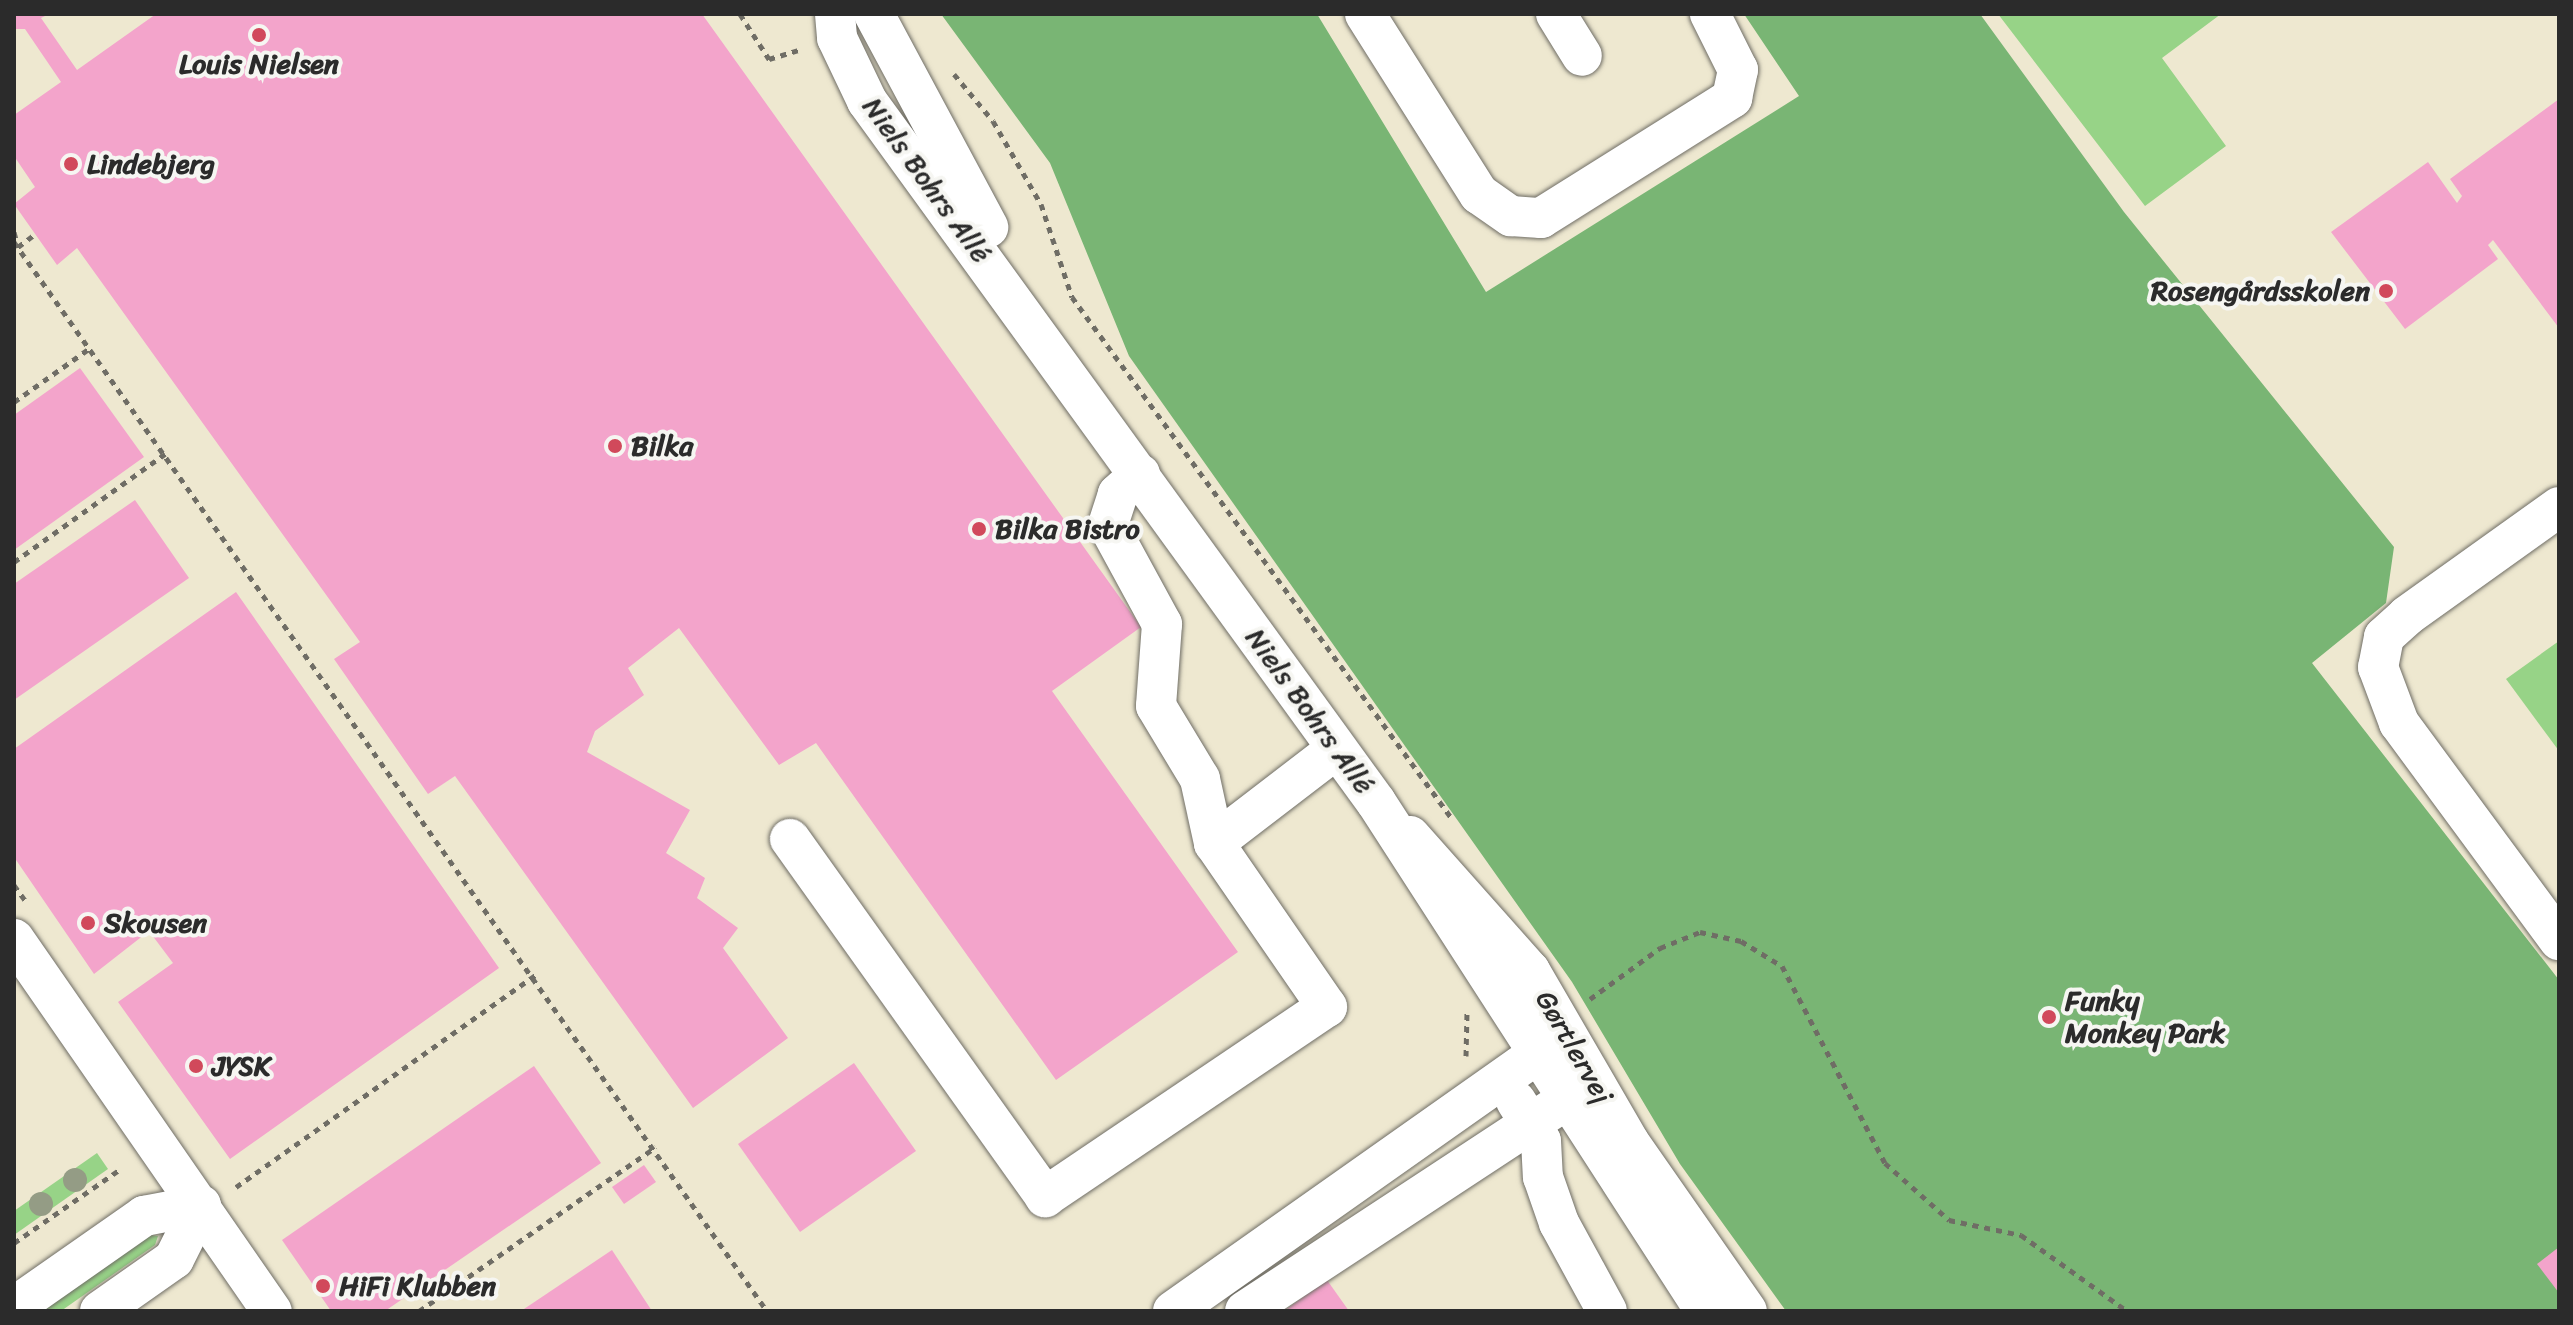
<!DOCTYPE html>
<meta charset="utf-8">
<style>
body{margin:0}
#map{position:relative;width:2573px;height:1325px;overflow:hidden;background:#eee8d0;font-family:Sriracha,sans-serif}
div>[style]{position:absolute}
.green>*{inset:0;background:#97d387}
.forest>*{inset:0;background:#79b574}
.building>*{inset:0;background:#f3a4cb}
.path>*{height:5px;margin-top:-2.5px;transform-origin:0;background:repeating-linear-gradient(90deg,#6f6d65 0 6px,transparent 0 12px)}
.roads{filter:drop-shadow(0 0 2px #6f6d65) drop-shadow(0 0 2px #6f6d65)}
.minor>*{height:40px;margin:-20px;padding:0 20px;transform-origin:20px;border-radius:20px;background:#fff}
.trees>*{width:24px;height:24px;margin:-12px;border-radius:50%;background:#949c85}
.dots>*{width:22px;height:22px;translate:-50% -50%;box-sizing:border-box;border:4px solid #f6f6f2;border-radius:50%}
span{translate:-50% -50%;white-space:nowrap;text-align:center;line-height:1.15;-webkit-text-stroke:8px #f6f6f2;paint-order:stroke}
.poi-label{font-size:28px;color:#2b2b2b;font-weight:700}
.left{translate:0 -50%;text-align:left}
.right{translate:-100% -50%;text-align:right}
.street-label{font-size:28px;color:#2b2b2b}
.frame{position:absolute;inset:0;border:16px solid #2b2b2b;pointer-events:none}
</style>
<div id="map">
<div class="green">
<i style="clip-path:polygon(1998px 14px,2221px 14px,2162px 58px,2226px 146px,2145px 206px)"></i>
<i style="clip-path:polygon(2559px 641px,2559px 751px,2506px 679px)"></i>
<i style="clip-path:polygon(97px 1153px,108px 1169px,14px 1235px,14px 1211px)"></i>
<i style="clip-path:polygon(150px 1235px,158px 1236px,155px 1245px,61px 1311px,41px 1311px)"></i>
</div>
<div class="forest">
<i style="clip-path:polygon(941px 14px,1317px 14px,1486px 292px,1799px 96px,1744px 14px,1980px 14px,2124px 212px,2394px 547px,2386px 603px,2312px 663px,2559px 980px,2559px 1311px,1786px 1311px,1680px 1164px,1572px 982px,1129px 356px,1050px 163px)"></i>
</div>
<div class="building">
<i style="clip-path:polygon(14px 14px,49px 14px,41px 18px,77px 70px,156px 14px,702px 14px,1141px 627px,1052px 691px,1238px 952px,1056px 1080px,816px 743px,779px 765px,679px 628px,628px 668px,644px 695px,595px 731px,587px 752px,690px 810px,666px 853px,705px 878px,697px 898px,738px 928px,723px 948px,788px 1038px,693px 1108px,455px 776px,428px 794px,334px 659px,360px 642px,77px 248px,57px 265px,14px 204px,35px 187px,14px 156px,14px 115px,61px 82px,25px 29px,14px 29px)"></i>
<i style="clip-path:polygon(2559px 99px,2559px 328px,2493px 240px,2488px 245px,2498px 259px,2405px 329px,2331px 232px,2428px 162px,2457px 203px,2462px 196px,2450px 179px)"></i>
<i style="clip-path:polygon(80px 368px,144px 457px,14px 550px,14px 415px)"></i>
<i style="clip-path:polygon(135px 500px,189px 578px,14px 700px,14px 584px)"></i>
<i style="clip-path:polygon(236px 592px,499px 968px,230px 1159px,118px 1002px,173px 963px,149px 931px,94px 974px,14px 857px,14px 749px)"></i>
<i style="clip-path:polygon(854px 1063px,916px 1151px,800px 1232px,738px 1144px)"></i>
<i style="clip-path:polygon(534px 1066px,601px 1163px,385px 1311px,331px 1311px,282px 1240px)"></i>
<i style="clip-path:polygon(644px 1165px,656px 1182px,624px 1204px,612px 1187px)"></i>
<i style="clip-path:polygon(2559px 1247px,2559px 1293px,2537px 1264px)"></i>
<i style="clip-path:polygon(612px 1250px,652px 1311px,521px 1311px)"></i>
<i style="clip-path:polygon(1327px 1280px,1349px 1311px,1284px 1311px,1306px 1295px)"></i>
</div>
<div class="path">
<i style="left:740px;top:14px;width:54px;rotate:57.2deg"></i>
<i style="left:769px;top:59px;width:34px;rotate:-17deg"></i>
<i style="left:954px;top:74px;width:61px;rotate:50.3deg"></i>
<i style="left:993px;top:121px;width:96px;rotate:60deg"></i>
<i style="left:1041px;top:204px;width:98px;rotate:71.6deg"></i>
<i style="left:1072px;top:297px;width:647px;rotate:53.93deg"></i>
<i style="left:14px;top:232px;width:16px;rotate:75deg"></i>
<i style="left:18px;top:247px;width:21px;rotate:-37deg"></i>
<i style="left:14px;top:242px;width:1308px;rotate:54.84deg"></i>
<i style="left:14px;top:402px;width:93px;rotate:-35.4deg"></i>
<i style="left:14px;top:562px;width:186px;rotate:-35.6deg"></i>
<i style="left:14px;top:885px;width:19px;rotate:54deg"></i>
<i style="left:1590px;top:999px;width:87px;rotate:-36.1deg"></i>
<i style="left:1660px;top:948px;width:43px;rotate:-21.8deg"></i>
<i style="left:1700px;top:932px;width:42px;rotate:12.4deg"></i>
<i style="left:1741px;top:941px;width:48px;rotate:31.4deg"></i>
<i style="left:1782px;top:966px;width:222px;rotate:62.4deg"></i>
<i style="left:1885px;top:1163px;width:86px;rotate:41.7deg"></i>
<i style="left:1949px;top:1220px;width:74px;rotate:11.8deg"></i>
<i style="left:2021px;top:1235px;width:130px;rotate:35.6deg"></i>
<i style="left:1466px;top:1056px;width:43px;rotate:-88.7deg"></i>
<i style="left:236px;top:1187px;width:367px;rotate:-35.3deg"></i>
<i style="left:14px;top:1243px;width:131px;rotate:-34.8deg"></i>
<i style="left:419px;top:1311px;width:288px;rotate:-34.7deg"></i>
</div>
<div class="roads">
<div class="minor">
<i style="left:835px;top:14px;width:24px;rotate:85deg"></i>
<i style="left:837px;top:38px;width:70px;rotate:64.5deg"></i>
<i style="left:867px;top:101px;width:866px;rotate:54.02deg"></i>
<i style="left:1376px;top:802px;width:606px;rotate:57.12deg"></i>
<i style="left:874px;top:14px;width:242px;rotate:61.8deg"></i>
<i style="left:1365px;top:14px;width:213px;rotate:57.7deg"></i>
<i style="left:1479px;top:194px;width:39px;rotate:35deg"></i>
<i style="left:1511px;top:216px;width:30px;rotate:4deg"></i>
<i style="left:1541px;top:218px;width:226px;rotate:-32.1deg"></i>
<i style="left:1732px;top:98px;width:29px;rotate:-78deg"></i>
<i style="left:1738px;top:70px;width:63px;rotate:-116.6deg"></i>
<i style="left:1556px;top:14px;width:49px;rotate:58.2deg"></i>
<i style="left:1140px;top:474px;width:30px;rotate:138deg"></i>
<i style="left:1118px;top:494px;width:33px;rotate:108deg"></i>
<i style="left:1108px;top:525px;width:113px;rotate:61.4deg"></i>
<i style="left:1162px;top:624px;width:82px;rotate:94.2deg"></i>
<i style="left:1156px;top:706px;width:85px;rotate:58.9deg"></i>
<i style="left:1200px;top:779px;width:66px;rotate:77.7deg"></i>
<i style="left:2559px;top:507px;width:187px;rotate:144.4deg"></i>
<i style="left:2407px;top:616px;width:31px;rotate:138deg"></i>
<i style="left:2384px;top:637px;width:31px;rotate:101deg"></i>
<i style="left:2378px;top:667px;width:60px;rotate:69.4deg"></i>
<i style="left:2399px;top:723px;width:270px;rotate:53.6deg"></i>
<i style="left:1410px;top:836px;width:181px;rotate:48.4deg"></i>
<i style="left:1530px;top:971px;width:198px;rotate:59.9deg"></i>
<i style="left:1629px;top:1142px;width:206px;rotate:55.1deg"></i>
<i style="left:790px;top:839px;width:440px;rotate:54.5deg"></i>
<i style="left:1045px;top:1197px;width:340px;rotate:-34deg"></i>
<i style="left:1327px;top:1007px;width:199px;rotate:-124.6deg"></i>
<i style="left:1214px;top:843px;width:153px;rotate:-37.5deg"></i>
<i style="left:14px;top:939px;width:453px;rotate:55.3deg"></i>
<i style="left:1516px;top:1101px;width:47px;rotate:58deg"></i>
<i style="left:1541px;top:1141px;width:36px;rotate:87deg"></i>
<i style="left:1543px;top:1177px;width:49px;rotate:70.8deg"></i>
<i style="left:1559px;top:1223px;width:100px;rotate:61.4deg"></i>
<i style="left:14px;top:1307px;width:159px;rotate:-35deg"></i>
<i style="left:144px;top:1216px;width:58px;rotate:-10.9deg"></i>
<i style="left:100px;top:1311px;width:90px;rotate:-35.1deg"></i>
<i style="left:174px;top:1259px;width:60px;rotate:-63.4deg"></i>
<i style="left:1173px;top:1311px;width:470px;rotate:-35.2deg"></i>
<i style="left:1245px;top:1311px;width:408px;rotate:-33.3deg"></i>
</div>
</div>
<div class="trees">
<i style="left:75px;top:1180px"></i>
<i style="left:41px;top:1204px"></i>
</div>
<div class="dots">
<i style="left:259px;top:35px;background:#d1495b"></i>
<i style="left:71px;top:164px;background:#d1495b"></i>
<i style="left:2386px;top:291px;background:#d1495b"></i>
<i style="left:615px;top:446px;background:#d1495b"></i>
<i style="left:979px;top:529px;background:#d1495b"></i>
<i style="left:88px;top:923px;background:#d1495b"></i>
<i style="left:2049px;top:1017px;background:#d1495b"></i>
<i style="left:196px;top:1066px;background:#d1495b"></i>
<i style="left:323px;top:1286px;background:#d1495b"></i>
</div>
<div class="poi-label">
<span style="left:259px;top:64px">Louis Nielsen</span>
<span class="left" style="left:87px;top:164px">Lindebjerg</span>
<span class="right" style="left:2370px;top:291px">Rosengårdsskolen</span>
<span class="left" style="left:631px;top:446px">Bilka</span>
<span class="left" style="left:995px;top:529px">Bilka Bistro</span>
<span class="left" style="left:104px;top:923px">Skousen</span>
<span class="left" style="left:2065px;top:1017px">Funky<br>Monkey Park</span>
<span class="left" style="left:212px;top:1066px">JYSK</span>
<span class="left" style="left:339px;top:1286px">HiFi Klubben</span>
</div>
<div class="street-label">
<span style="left:927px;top:180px;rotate:54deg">Niels Bohrs Allé</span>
<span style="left:1310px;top:711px;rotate:54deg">Niels Bohrs Allé</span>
<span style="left:1574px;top:1047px;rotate:60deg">Gørtlervej</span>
</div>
<div class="frame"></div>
</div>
